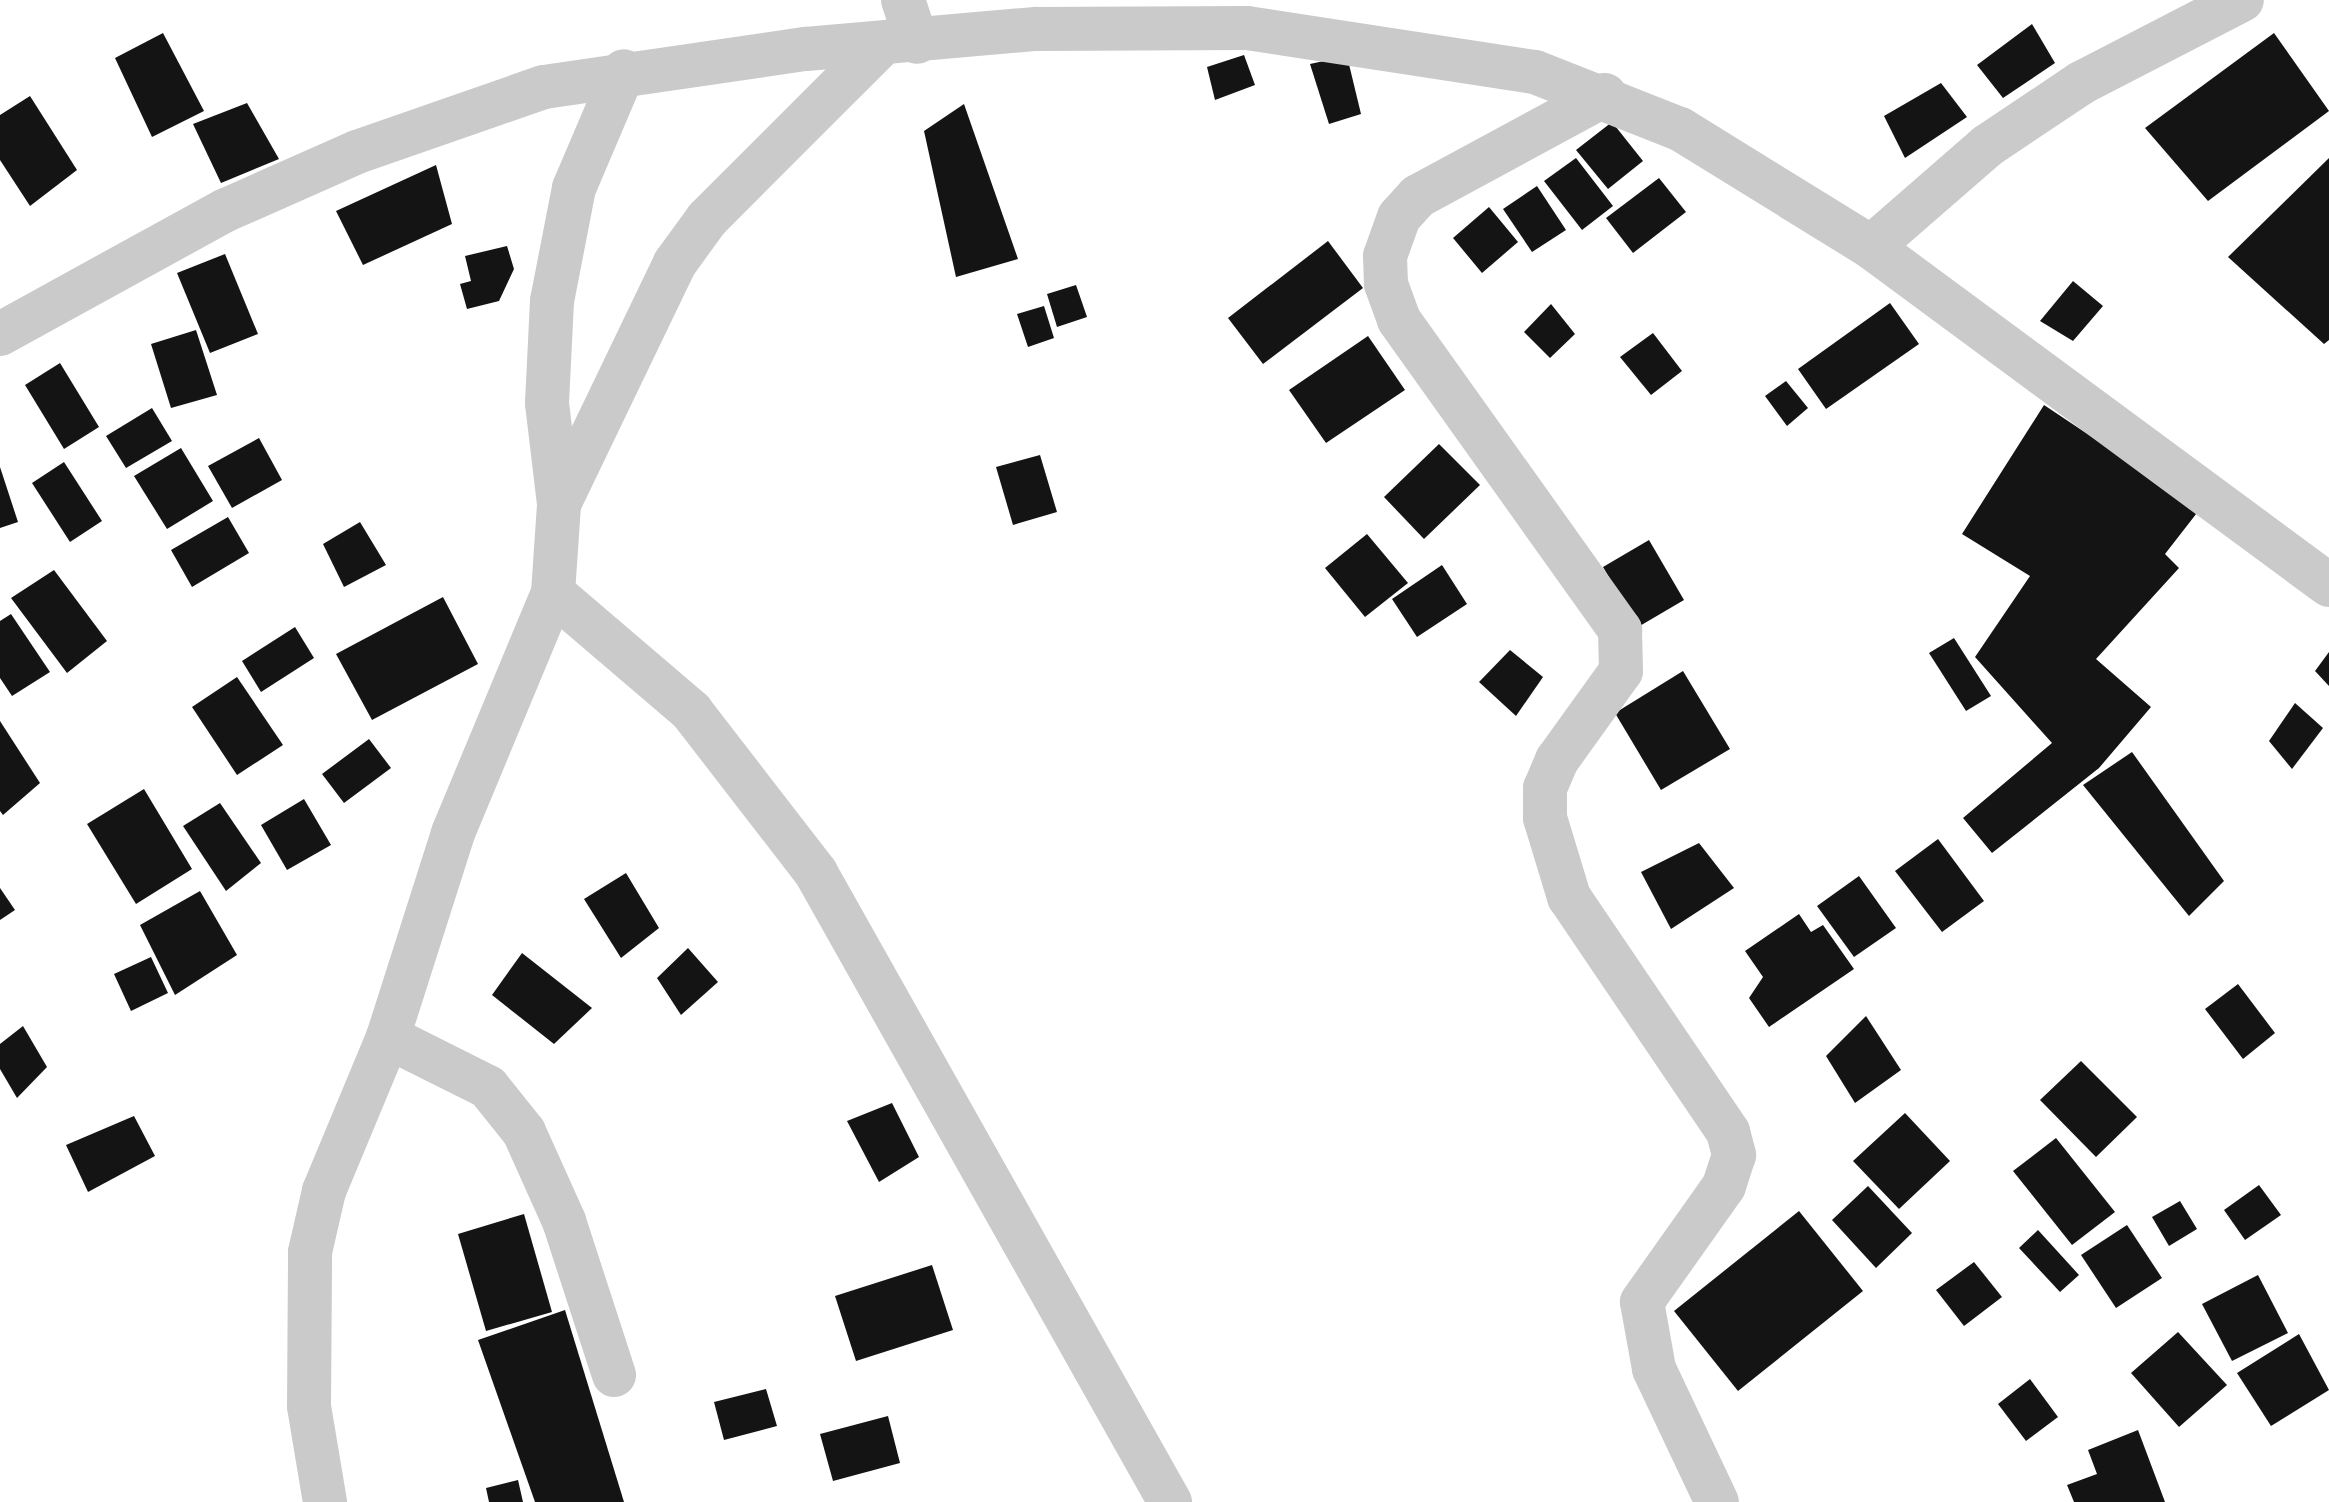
<!DOCTYPE html>
<style>
body{margin:0}
#map{position:relative;width:2329px;height:1502px;overflow:hidden;background:#fff;font-family:Lato,sans-serif}
div>[style]{position:absolute}
.building>*{inset:0;background:#141414}
.minor>*{height:44px;margin:-22px;padding:0 22px;transform-origin:22px;border-radius:22px;background:#cacaca}
span{translate:-50% -50%;white-space:nowrap;text-align:center;line-height:1.15;-webkit-text-stroke:8px #fff;paint-order:stroke}
</style>
<div id="map">
<div class="building">
<i style="clip-path:polygon(2032px 24px,2055px 63px,2003px 98px,1977px 65px)"></i>
<i style="clip-path:polygon(163px 33px,204px 111px,152px 137px,115px 58px)"></i>
<i style="clip-path:polygon(2274px 33px,2329px 111px,2208px 201px,2145px 128px)"></i>
<i style="clip-path:polygon(1244px 55px,1255px 85px,1215px 100px,1207px 67px)"></i>
<i style="clip-path:polygon(1347px 56px,1361px 114px,1329px 124px,1310px 64px)"></i>
<i style="clip-path:polygon(1941px 83px,1967px 117px,1905px 158px,1884px 116px)"></i>
<i style="clip-path:polygon(30px 96px,77px 170px,30px 206px,0 160px,0 115px)"></i>
<i style="clip-path:polygon(247px 103px,279px 159px,221px 183px,193px 124px)"></i>
<i style="clip-path:polygon(964px 104px,1018px 259px,956px 277px,924px 131px)"></i>
<i style="clip-path:polygon(1612px 122px,1643px 161px,1608px 189px,1576px 150px)"></i>
<i style="clip-path:polygon(1576px 158px,1613px 206px,1582px 230px,1544px 181px)"></i>
<i style="clip-path:polygon(2329px 158px,2329px 340px,2324px 344px,2228px 257px)"></i>
<i style="clip-path:polygon(436px 165px,452px 224px,363px 265px,336px 211px)"></i>
<i style="clip-path:polygon(1659px 178px,1686px 212px,1633px 253px,1606px 218px)"></i>
<i style="clip-path:polygon(1537px 186px,1566px 230px,1532px 252px,1503px 209px)"></i>
<i style="clip-path:polygon(1489px 207px,1518px 242px,1482px 273px,1453px 238px)"></i>
<i style="clip-path:polygon(1328px 241px,1363px 288px,1263px 364px,1228px 318px)"></i>
<i style="clip-path:polygon(507px 246px,514px 269px,499px 301px,467px 309px,460px 284px,471px 281px,465px 256px)"></i>
<i style="clip-path:polygon(225px 254px,258px 334px,210px 353px,177px 273px)"></i>
<i style="clip-path:polygon(2073px 281px,2103px 306px,2073px 341px,2040px 321px)"></i>
<i style="clip-path:polygon(1076px 285px,1087px 317px,1057px 327px,1047px 294px)"></i>
<i style="clip-path:polygon(1890px 303px,1919px 344px,1826px 409px,1798px 369px)"></i>
<i style="clip-path:polygon(1551px 304px,1575px 334px,1550px 358px,1524px 332px)"></i>
<i style="clip-path:polygon(1044px 306px,1054px 338px,1028px 347px,1017px 314px)"></i>
<i style="clip-path:polygon(196px 330px,217px 395px,171px 408px,151px 344px)"></i>
<i style="clip-path:polygon(1653px 333px,1682px 371px,1651px 395px,1620px 357px)"></i>
<i style="clip-path:polygon(1368px 336px,1405px 390px,1326px 443px,1289px 390px)"></i>
<i style="clip-path:polygon(60px 363px,99px 427px,64px 449px,25px 385px)"></i>
<i style="clip-path:polygon(1786px 381px,1808px 408px,1787px 426px,1765px 396px)"></i>
<i style="clip-path:polygon(2044px 405px,2200px 509px,2165px 554px,2179px 568px,2096px 659px,2151px 707px,2099px 768px,1992px 853px,1963px 818px,2052px 743px,1975px 657px,2030px 576px,1962px 534px)"></i>
<i style="clip-path:polygon(152px 408px,172px 441px,126px 468px,106px 436px)"></i>
<i style="clip-path:polygon(259px 438px,282px 480px,232px 508px,208px 466px)"></i>
<i style="clip-path:polygon(1439px 444px,1480px 485px,1424px 539px,1384px 497px)"></i>
<i style="clip-path:polygon(181px 448px,213px 501px,167px 529px,134px 476px)"></i>
<i style="clip-path:polygon(1040px 455px,1057px 512px,1013px 525px,996px 467px)"></i>
<i style="clip-path:polygon(64px 462px,102px 521px,70px 542px,32px 483px)"></i>
<i style="clip-path:polygon(0 467px,18px 522px,0 528px)"></i>
<i style="clip-path:polygon(228px 517px,249px 553px,192px 587px,171px 550px)"></i>
<i style="clip-path:polygon(360px 522px,386px 565px,344px 587px,323px 544px)"></i>
<i style="clip-path:polygon(1367px 534px,1408px 583px,1365px 617px,1325px 568px)"></i>
<i style="clip-path:polygon(1649px 540px,1684px 600px,1638px 627px,1603px 567px)"></i>
<i style="clip-path:polygon(1442px 565px,1467px 604px,1417px 637px,1392px 599px)"></i>
<i style="clip-path:polygon(54px 570px,107px 641px,67px 673px,11px 598px)"></i>
<i style="clip-path:polygon(443px 597px,478px 664px,372px 720px,336px 654px)"></i>
<i style="clip-path:polygon(11px 614px,50px 672px,12px 696px,0 678px,0 621px)"></i>
<i style="clip-path:polygon(295px 627px,314px 658px,261px 692px,242px 661px)"></i>
<i style="clip-path:polygon(1954px 638px,1991px 696px,1966px 711px,1929px 653px)"></i>
<i style="clip-path:polygon(1510px 650px,1543px 677px,1516px 716px,1479px 682px)"></i>
<i style="clip-path:polygon(2329px 652px,2329px 686px,2315px 671px)"></i>
<i style="clip-path:polygon(1683px 671px,1730px 749px,1661px 790px,1615px 713px)"></i>
<i style="clip-path:polygon(237px 677px,283px 745px,237px 775px,192px 707px)"></i>
<i style="clip-path:polygon(2295px 703px,2323px 728px,2292px 769px,2269px 741px)"></i>
<i style="clip-path:polygon(0 721px,40px 783px,3px 815px,0 811px)"></i>
<i style="clip-path:polygon(369px 739px,391px 768px,344px 803px,322px 774px)"></i>
<i style="clip-path:polygon(2132px 752px,2224px 881px,2189px 916px,2083px 785px)"></i>
<i style="clip-path:polygon(144px 789px,192px 869px,136px 904px,87px 824px)"></i>
<i style="clip-path:polygon(304px 799px,331px 845px,287px 870px,261px 825px)"></i>
<i style="clip-path:polygon(220px 803px,261px 863px,226px 891px,183px 826px)"></i>
<i style="clip-path:polygon(1938px 839px,1984px 901px,1942px 932px,1895px 871px)"></i>
<i style="clip-path:polygon(1699px 843px,1734px 888px,1671px 929px,1641px 872px)"></i>
<i style="clip-path:polygon(626px 873px,659px 928px,621px 958px,584px 899px)"></i>
<i style="clip-path:polygon(1859px 876px,1896px 928px,1854px 957px,1817px 906px)"></i>
<i style="clip-path:polygon(0 888px,15px 910px,0 920px)"></i>
<i style="clip-path:polygon(200px 891px,237px 955px,175px 995px,140px 925px)"></i>
<i style="clip-path:polygon(1799px 914px,1811px 932px,1823px 925px,1854px 969px,1769px 1027px,1749px 998px,1763px 977px,1745px 951px)"></i>
<i style="clip-path:polygon(688px 948px,718px 982px,681px 1015px,657px 978px)"></i>
<i style="clip-path:polygon(522px 953px,592px 1008px,554px 1044px,492px 995px)"></i>
<i style="clip-path:polygon(151px 957px,168px 993px,131px 1011px,114px 974px)"></i>
<i style="clip-path:polygon(2238px 984px,2275px 1033px,2243px 1059px,2205px 1009px)"></i>
<i style="clip-path:polygon(1866px 1016px,1901px 1070px,1855px 1103px,1826px 1056px)"></i>
<i style="clip-path:polygon(23px 1026px,47px 1067px,17px 1098px,0 1069px,0 1044px)"></i>
<i style="clip-path:polygon(2081px 1061px,2137px 1117px,2096px 1157px,2040px 1100px)"></i>
<i style="clip-path:polygon(892px 1103px,919px 1157px,879px 1182px,847px 1121px)"></i>
<i style="clip-path:polygon(1905px 1113px,1950px 1161px,1899px 1209px,1853px 1161px)"></i>
<i style="clip-path:polygon(134px 1116px,155px 1156px,88px 1192px,66px 1145px)"></i>
<i style="clip-path:polygon(2056px 1138px,2115px 1212px,2072px 1245px,2013px 1171px)"></i>
<i style="clip-path:polygon(2259px 1185px,2281px 1215px,2245px 1240px,2224px 1210px)"></i>
<i style="clip-path:polygon(1868px 1186px,1912px 1233px,1876px 1268px,1832px 1220px)"></i>
<i style="clip-path:polygon(2180px 1201px,2197px 1229px,2169px 1246px,2152px 1217px)"></i>
<i style="clip-path:polygon(1799px 1211px,1863px 1291px,1738px 1391px,1674px 1311px)"></i>
<i style="clip-path:polygon(524px 1214px,552px 1312px,486px 1331px,458px 1234px)"></i>
<i style="clip-path:polygon(2127px 1225px,2162px 1278px,2116px 1308px,2081px 1255px)"></i>
<i style="clip-path:polygon(2038px 1230px,2079px 1275px,2060px 1292px,2019px 1248px)"></i>
<i style="clip-path:polygon(1974px 1262px,2002px 1297px,1964px 1326px,1936px 1290px)"></i>
<i style="clip-path:polygon(932px 1265px,953px 1330px,856px 1361px,835px 1296px)"></i>
<i style="clip-path:polygon(2258px 1275px,2288px 1333px,2232px 1361px,2202px 1304px)"></i>
<i style="clip-path:polygon(565px 1310px,624px 1502px,535px 1502px,478px 1340px)"></i>
<i style="clip-path:polygon(2178px 1332px,2227px 1385px,2179px 1427px,2131px 1373px)"></i>
<i style="clip-path:polygon(2299px 1334px,2329px 1390px,2271px 1426px,2237px 1373px)"></i>
<i style="clip-path:polygon(2030px 1379px,2058px 1417px,2026px 1441px,1998px 1404px)"></i>
<i style="clip-path:polygon(766px 1389px,777px 1426px,724px 1440px,714px 1402px)"></i>
<i style="clip-path:polygon(888px 1416px,900px 1463px,833px 1481px,820px 1434px)"></i>
<i style="clip-path:polygon(2138px 1430px,2165px 1502px,2074px 1502px,2067px 1485px,2097px 1474px,2088px 1450px)"></i>
<i style="clip-path:polygon(518px 1480px,523px 1502px,489px 1502px,486px 1488px)"></i>
</div>
<div class="minor">
<i style="left:903px;top:0;width:44px;rotate:71.6deg"></i>
<i style="left:1605px;top:95px;width:213px;rotate:151.6deg"></i>
<i style="left:1418px;top:196px;width:28px;rotate:132deg"></i>
<i style="left:1399px;top:217px;width:41px;rotate:109.7deg"></i>
<i style="left:1385px;top:256px;width:28px;rotate:88deg"></i>
<i style="left:1386px;top:284px;width:38px;rotate:70deg"></i>
<i style="left:1399px;top:320px;width:381px;rotate:54.5deg"></i>
<i style="left:1620px;top:630px;width:41px;rotate:88.6deg"></i>
<i style="left:1621px;top:671px;width:110px;rotate:125.7deg"></i>
<i style="left:1557px;top:760px;width:30px;rotate:113deg"></i>
<i style="left:1545px;top:788px;width:30px;rotate:90deg"></i>
<i style="left:1545px;top:818px;width:83px;rotate:73.1deg"></i>
<i style="left:1569px;top:897px;width:284px;rotate:55.9deg"></i>
<i style="left:1728px;top:1132px;width:24px;rotate:75deg"></i>
<i style="left:1734px;top:1155px;width:33px;rotate:108deg"></i>
<i style="left:1724px;top:1186px;width:142px;rotate:125.3deg"></i>
<i style="left:1642px;top:1302px;width:68px;rotate:79.8deg"></i>
<i style="left:1654px;top:1369px;width:147px;rotate:64.7deg"></i>
<i style="left:1871px;top:247px;width:154px;rotate:-41deg"></i>
<i style="left:1987px;top:146px;width:113px;rotate:-33.8deg"></i>
<i style="left:2081px;top:83px;width:181px;rotate:-27.3deg"></i>
<i style="left:0;top:334px;width:258px;rotate:-28.8deg"></i>
<i style="left:226px;top:210px;width:143px;rotate:-23.9deg"></i>
<i style="left:357px;top:152px;width:198px;rotate:-19.2deg"></i>
<i style="left:544px;top:87px;width:265px;rotate:-8.3deg"></i>
<i style="left:806px;top:49px;width:231px;rotate:-5deg"></i>
<i style="left:1036px;top:29px;width:211px;rotate:-0.3deg"></i>
<i style="left:1247px;top:28px;width:291px;rotate:8.7deg"></i>
<i style="left:1535px;top:72px;width:156px;rotate:21.5deg"></i>
<i style="left:1680px;top:129px;width:225px;rotate:31.7deg"></i>
<i style="left:1871px;top:247px;width:569px;rotate:36.43deg"></i>
<i style="left:559px;top:504px;width:267px;rotate:-64.3deg"></i>
<i style="left:675px;top:263px;width:54px;rotate:-54deg"></i>
<i style="left:707px;top:219px;width:246px;rotate:-45deg"></i>
<i style="left:553px;top:593px;width:182px;rotate:40.5deg"></i>
<i style="left:691px;top:711px;width:205px;rotate:52.3deg"></i>
<i style="left:816px;top:873px;width:722px;rotate:60.63deg"></i>
<i style="left:388px;top:1037px;width:112px;rotate:26.6deg"></i>
<i style="left:488px;top:1087px;width:58px;rotate:51.3deg"></i>
<i style="left:524px;top:1132px;width:98px;rotate:65.8deg"></i>
<i style="left:564px;top:1221px;width:162px;rotate:72deg"></i>
<i style="left:325px;top:1502px;width:97px;rotate:-99.5deg"></i>
<i style="left:309px;top:1406px;width:154px;rotate:-89.6deg"></i>
<i style="left:310px;top:1252px;width:63px;rotate:-77.1deg"></i>
<i style="left:324px;top:1191px;width:167px;rotate:-67.4deg"></i>
<i style="left:388px;top:1037px;width:214px;rotate:-72.3deg"></i>
<i style="left:453px;top:833px;width:260px;rotate:-67.4deg"></i>
<i style="left:553px;top:593px;width:89px;rotate:-86.1deg"></i>
<i style="left:559px;top:504px;width:102px;rotate:-96.8deg"></i>
<i style="left:547px;top:403px;width:102px;rotate:-87.2deg"></i>
<i style="left:552px;top:301px;width:115px;rotate:-79deg"></i>
<i style="left:574px;top:188px;width:127px;rotate:-66.9deg"></i>
</div>
</div>
